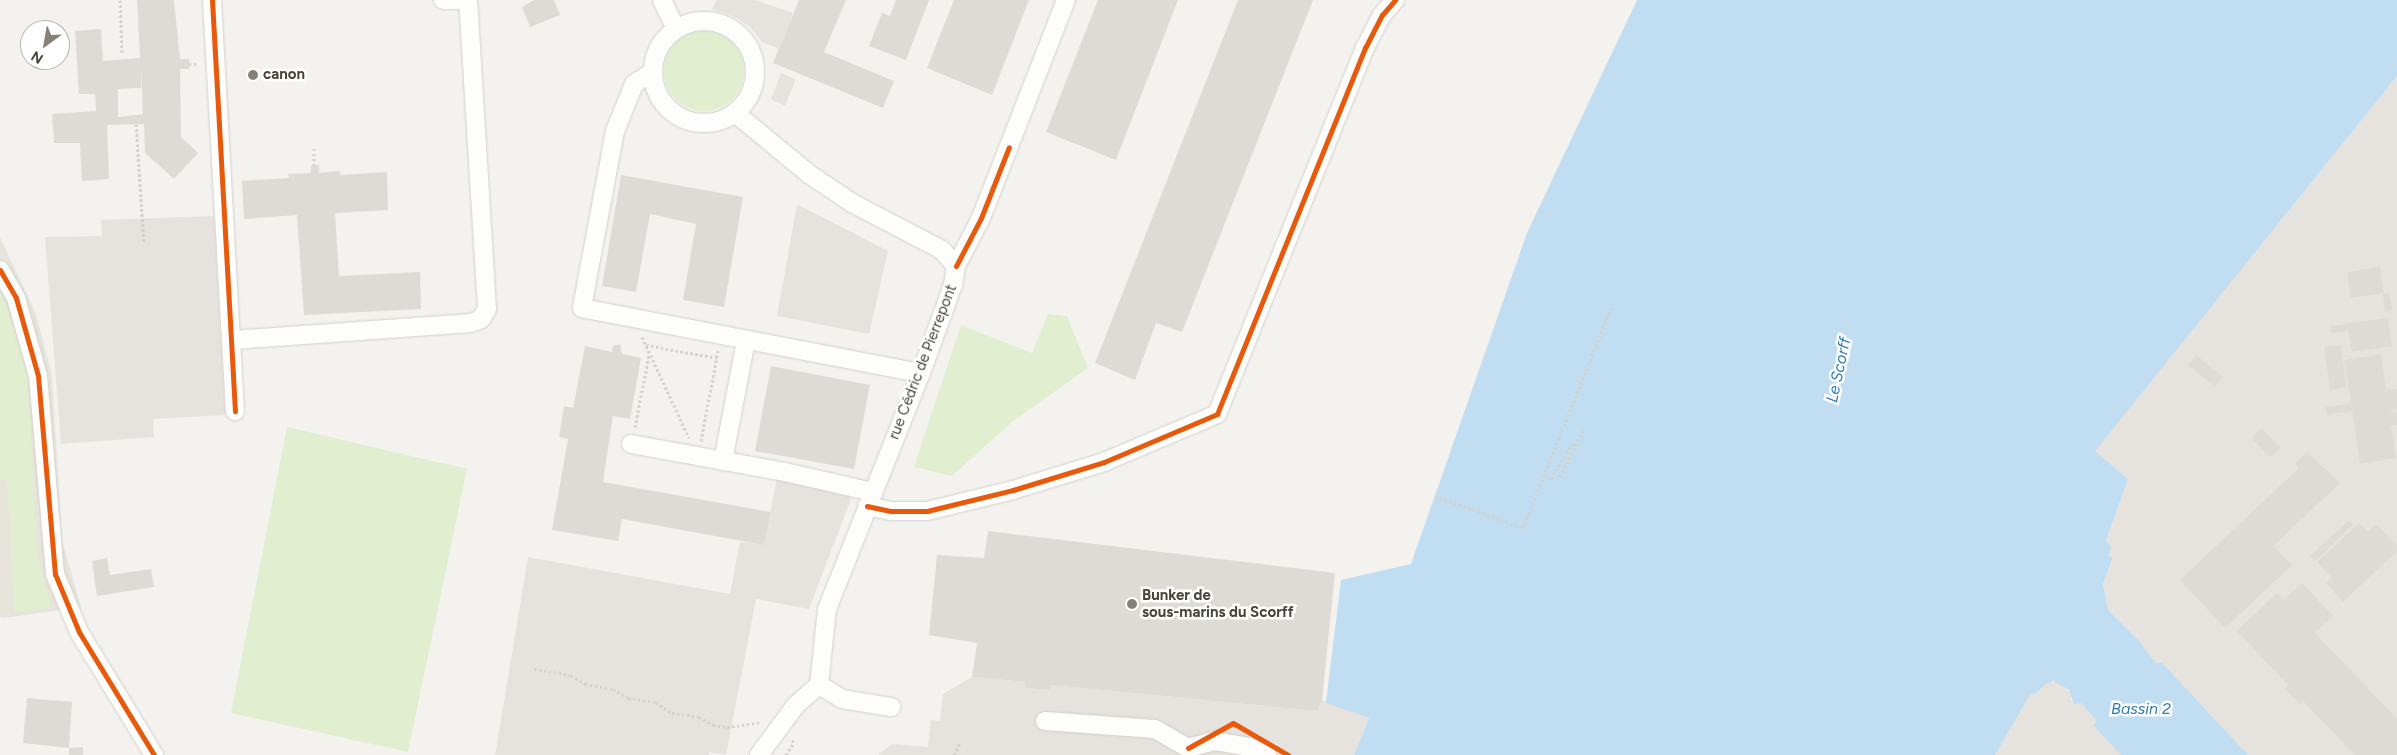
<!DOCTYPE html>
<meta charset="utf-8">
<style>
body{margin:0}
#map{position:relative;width:2397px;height:755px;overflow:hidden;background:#f4f2ee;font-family:Figtree,sans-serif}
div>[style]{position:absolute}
.residential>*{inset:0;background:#e7e4dc}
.industrial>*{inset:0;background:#e6e2de}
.green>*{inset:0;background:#e1eecf}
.round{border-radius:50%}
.parking>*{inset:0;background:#e6e3df}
.water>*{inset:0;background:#c0ddf1}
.building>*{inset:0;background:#dedbd6}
.path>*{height:3px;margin-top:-1.5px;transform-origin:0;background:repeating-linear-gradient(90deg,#d3d2cc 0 2.5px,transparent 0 5px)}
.roads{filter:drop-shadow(0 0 1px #d2d0cb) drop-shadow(0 0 1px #d2d0cb)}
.minor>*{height:18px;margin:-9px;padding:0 9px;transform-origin:9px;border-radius:9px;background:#fdfdfc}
.minor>.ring{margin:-9px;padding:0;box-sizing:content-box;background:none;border:18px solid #fdfdfc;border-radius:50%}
.cycleway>*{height:5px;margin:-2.5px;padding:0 2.5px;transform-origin:2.5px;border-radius:2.5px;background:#e8590c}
.dots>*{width:14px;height:14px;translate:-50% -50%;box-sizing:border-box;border:2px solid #fff;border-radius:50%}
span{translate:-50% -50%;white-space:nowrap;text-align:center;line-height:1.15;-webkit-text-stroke:5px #fff;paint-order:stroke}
.poi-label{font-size:15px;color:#4b4439;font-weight:700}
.left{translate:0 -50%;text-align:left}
.street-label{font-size:15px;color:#4b4439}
.water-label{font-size:16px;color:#2e7ab2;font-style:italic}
.north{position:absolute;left:20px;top:20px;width:50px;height:50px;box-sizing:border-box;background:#fff;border:1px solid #b7b4b0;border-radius:50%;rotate:212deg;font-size:14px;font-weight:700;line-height:20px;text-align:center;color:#4b4439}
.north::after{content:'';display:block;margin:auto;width:18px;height:22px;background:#868178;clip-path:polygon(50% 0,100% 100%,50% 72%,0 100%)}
</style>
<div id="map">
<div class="residential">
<i style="clip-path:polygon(0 237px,36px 314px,52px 376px,62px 541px,81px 607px,4px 618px,0 617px)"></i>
</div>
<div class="industrial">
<i style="clip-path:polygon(2397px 76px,2397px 755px,1995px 755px,2031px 692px,2035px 694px,2048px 682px,2057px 682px,2071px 693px,2071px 701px,2139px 644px,2108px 610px,2103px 584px,2113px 559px,2107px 556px,2111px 547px,2106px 539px,2128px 479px,2094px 451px)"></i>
<i style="clip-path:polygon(972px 677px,1025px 682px,1025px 688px,1050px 690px,1051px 685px,1317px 711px,1322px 700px,1369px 718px,1354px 755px,878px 755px,892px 744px,928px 747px,931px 720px,940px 721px,943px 694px)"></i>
</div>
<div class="green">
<i class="round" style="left:664px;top:31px;width:80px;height:80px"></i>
<i style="clip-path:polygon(0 289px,23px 354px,29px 386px,37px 551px,51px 608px,14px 613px,7px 481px,0 478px)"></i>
<i style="clip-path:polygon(1048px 314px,1067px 316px,1088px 368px,1013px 421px,952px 476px,914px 467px,961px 325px,1032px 353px)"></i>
<i style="clip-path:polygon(287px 427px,467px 469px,408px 752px,231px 713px)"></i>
</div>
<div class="parking">
<i style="clip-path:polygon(717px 0,755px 0,793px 13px,779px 49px,762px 42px,750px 27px,735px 17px,712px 9px)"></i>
<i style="clip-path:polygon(781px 73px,796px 79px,785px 106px,771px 99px)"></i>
<i style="clip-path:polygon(797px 204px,888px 251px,869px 334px,777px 316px)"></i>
<i style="clip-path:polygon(214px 216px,225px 415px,153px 419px,154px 437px,61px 444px,45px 237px,102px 236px,101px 220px)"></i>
<i style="clip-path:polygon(777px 478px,843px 493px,851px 499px,809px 609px,756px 599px,726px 755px,709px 752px,709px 755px,495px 755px,528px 557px,730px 594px,740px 542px,764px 544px)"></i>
<i style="clip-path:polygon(2397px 587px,2397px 716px,2334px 650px)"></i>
<i style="clip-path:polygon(965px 745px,1061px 755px,959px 755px)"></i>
</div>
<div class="water">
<i style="clip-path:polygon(1637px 0,2397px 0,2397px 76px,2095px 451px,2128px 479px,2106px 540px,2111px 547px,2108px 556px,2113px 558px,2103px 584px,2108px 610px,2141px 643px,2156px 664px,2161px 662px,2248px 755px,2121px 755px,2093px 725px,2097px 721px,2081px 703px,2074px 704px,2069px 690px,2053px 681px,2046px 684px,2035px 694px,2031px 693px,1995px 755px,1354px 755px,1369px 718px,1326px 703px,1341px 580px,1411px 564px,1527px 233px)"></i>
</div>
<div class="building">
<i style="clip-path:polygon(evenodd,137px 0,174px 0,180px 59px,189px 59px,189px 69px,180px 69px,181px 137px,198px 153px,174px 179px,145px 153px,144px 124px,107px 125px,109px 179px,82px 181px,80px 143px,54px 143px,52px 114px,96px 111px,95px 94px,79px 94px,75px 31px,101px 29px,103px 61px,140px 58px,137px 0,141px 69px,143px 114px,118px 117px,118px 89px,141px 88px,141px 69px)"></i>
<i style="clip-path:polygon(534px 0,554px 0,560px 15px,530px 27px,522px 7px)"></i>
<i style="clip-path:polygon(799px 0,846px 0,824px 52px,894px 81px,883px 108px,773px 63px)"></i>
<i style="clip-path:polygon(896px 0,929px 0,906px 60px,869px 46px,882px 13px,890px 16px)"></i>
<i style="clip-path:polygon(954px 0,1029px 0,992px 95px,927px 68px)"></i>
<i style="clip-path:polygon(1098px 0,1178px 0,1116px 160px,1046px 132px)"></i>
<i style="clip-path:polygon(1238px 0,1313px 0,1182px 332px,1156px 323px,1135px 380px,1095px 363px)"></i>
<i style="clip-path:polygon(319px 165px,319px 173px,340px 171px,340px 175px,387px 172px,388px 210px,335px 213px,339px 276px,420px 272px,421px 309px,304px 315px,297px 215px,244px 219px,242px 181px,289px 178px,288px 174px,311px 173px,311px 166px)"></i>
<i style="clip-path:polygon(621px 175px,743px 197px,724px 307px,683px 300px,696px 224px,650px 214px,636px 292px,602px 286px)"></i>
<i style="clip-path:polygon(2380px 267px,2384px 293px,2351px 298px,2347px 272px)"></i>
<i style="clip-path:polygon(2389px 293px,2392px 310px,2385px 311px,2383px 294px)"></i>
<i style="clip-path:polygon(2388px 318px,2392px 346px,2352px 352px,2348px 331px,2331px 333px,2330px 326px)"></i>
<i style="clip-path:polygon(620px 344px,622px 354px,641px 358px,630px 419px,613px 416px,603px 482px,771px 512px,764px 545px,622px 519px,618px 541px,552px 530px,568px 439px,559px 437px,564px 406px,573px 408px,585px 346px,612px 352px,613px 346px)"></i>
<i style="clip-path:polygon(2341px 345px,2346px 387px,2330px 390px,2324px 347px)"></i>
<i style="clip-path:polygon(2381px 354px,2386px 390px,2397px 389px,2397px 409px,2389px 410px,2397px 413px,2397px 425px,2391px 426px,2396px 458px,2360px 464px,2352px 411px,2327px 415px,2326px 407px,2351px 403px,2344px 360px)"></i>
<i style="clip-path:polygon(2196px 355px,2223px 377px,2215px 387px,2188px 365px)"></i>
<i style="clip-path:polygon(771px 366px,870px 385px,854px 469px,755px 451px)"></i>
<i style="clip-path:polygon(2262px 428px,2280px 448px,2270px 457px,2251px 438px)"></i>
<i style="clip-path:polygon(2307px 452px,2340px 483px,2273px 546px,2292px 565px,2225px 628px,2180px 580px,2299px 468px,2295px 463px)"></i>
<i style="clip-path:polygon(2349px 520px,2353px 525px,2315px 561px,2310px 556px)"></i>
<i style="clip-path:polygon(2359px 523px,2368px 532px,2376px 524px,2397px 546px,2397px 551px,2343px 602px,2326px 583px,2332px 578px,2317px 562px)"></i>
<i style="clip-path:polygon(988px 531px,1335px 573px,1322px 700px,1317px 711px,1051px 685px,1050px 690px,1025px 688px,1025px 682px,972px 677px,977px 643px,929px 635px,937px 555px,984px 558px)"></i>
<i style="clip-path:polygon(107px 558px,110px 575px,151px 569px,154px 587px,97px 596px,92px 561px)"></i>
<i style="clip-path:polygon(2302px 583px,2333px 616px,2315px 633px,2397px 719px,2397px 755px,2355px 755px,2303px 701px,2300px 704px,2285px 689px,2288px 685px,2237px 631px,2277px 593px,2284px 600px)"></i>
<i style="clip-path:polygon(27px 698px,72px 702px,69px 748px,83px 747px,83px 755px,69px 755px,69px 748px,23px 743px)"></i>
</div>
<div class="path">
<i style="left:120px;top:0;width:54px;rotate:87.9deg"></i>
<i style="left:189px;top:64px;width:10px"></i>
<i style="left:136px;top:124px;width:120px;rotate:86.2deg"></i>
<i style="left:314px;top:148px;width:18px;rotate:90deg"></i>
<i style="left:642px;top:337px;width:111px;rotate:65deg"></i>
<i style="left:646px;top:345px;width:72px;rotate:10.4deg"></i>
<i style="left:635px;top:427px;width:73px;rotate:-79deg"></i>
<i style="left:701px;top:441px;width:92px;rotate:-79.3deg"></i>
<i style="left:1544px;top:476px;width:8px;rotate:23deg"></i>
<i style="left:1551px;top:479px;width:41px;rotate:-59deg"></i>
<i style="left:1572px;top:444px;width:5px;rotate:37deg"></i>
<i style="left:1560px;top:477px;width:55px;rotate:-63deg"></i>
<i style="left:1435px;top:496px;width:94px;rotate:20deg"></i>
<i style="left:1523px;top:528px;width:240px;rotate:-68.2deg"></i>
<i style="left:534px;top:669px;width:37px;rotate:9deg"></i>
<i style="left:571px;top:675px;width:17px;rotate:33deg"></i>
<i style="left:585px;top:684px;width:28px;rotate:10deg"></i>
<i style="left:613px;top:689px;width:17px;rotate:31deg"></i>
<i style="left:628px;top:698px;width:28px;rotate:8deg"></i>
<i style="left:656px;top:702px;width:19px;rotate:35deg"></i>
<i style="left:672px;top:713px;width:27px;rotate:8deg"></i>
<i style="left:699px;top:717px;width:16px;rotate:30deg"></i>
<i style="left:713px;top:725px;width:14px;rotate:8deg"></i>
<i style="left:727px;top:727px;width:35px;rotate:-8deg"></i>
<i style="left:786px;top:755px;width:15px;rotate:-58deg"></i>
<i style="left:794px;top:742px;width:4px;rotate:-146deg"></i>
<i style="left:954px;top:755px;width:13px;rotate:-63deg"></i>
</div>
<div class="roads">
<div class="minor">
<i style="left:212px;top:0;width:412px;rotate:86.8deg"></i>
<i style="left:443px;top:0;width:19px"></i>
<i style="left:662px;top:0;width:32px;rotate:64deg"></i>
<i class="ring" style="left:653px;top:21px;width:84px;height:84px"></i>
<i style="left:652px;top:72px;width:22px;rotate:146deg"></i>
<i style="left:634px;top:84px;width:51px;rotate:112deg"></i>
<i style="left:615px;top:131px;width:180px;rotate:100.6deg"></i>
<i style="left:582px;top:308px;width:345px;rotate:10.9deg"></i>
<i style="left:735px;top:113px;width:96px;rotate:39.5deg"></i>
<i style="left:809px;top:174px;width:52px;rotate:34deg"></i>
<i style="left:852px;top:203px;width:102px;rotate:27.6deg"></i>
<i style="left:942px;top:250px;width:21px;rotate:49deg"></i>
<i style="left:956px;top:266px;width:19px;rotate:99deg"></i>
<i style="left:953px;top:285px;width:94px;rotate:110deg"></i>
<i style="left:921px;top:373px;width:254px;rotate:111.7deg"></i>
<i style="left:827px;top:609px;width:76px;rotate:96deg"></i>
<i style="left:956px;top:266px;width:54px;rotate:-62.5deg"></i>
<i style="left:981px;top:218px;width:234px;rotate:-68.7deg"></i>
<i style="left:0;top:270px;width:32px;rotate:60deg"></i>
<i style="left:16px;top:298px;width:81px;rotate:74.2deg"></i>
<i style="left:38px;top:376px;width:199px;rotate:85.1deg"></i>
<i style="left:55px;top:574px;width:63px;rotate:67.5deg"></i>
<i style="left:79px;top:632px;width:144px;rotate:58.6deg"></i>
<i style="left:233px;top:340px;width:239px;rotate:-4.1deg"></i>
<i style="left:471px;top:323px;width:11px;rotate:-22deg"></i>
<i style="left:481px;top:319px;width:12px;rotate:-59deg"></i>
<i style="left:487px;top:309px;width:310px;rotate:-93.5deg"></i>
<i style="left:631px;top:444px;width:157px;rotate:10.3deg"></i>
<i style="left:785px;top:472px;width:90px;rotate:12.8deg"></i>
<i style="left:723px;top:461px;width:123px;rotate:-79.2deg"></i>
<i style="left:867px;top:506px;width:25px;rotate:12deg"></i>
<i style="left:891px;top:511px;width:36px"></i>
<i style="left:927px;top:511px;width:89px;rotate:-13.7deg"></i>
<i style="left:1013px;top:490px;width:95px;rotate:-17.1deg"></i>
<i style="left:1104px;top:462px;width:123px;rotate:-23deg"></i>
<i style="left:1217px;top:414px;width:395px;rotate:-68deg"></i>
<i style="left:1365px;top:48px;width:37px;rotate:-63deg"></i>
<i style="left:1382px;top:15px;width:20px;rotate:-49deg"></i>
<i style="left:819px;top:685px;width:27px;rotate:31deg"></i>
<i style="left:842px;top:699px;width:50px;rotate:9.3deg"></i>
<i style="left:1045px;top:721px;width:110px;rotate:4.2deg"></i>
<i style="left:1155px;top:729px;width:38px;rotate:30deg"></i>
<i style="left:1188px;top:748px;width:28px;rotate:-15deg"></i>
<i style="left:1215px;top:741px;width:35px;rotate:10deg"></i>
<i style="left:1249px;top:747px;width:20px;rotate:24deg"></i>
<i style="left:759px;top:755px;width:62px;rotate:-53.5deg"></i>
<i style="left:796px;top:705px;width:30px;rotate:-41deg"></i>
</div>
</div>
<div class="cycleway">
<i style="left:212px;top:0;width:412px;rotate:86.8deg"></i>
<i style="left:956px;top:266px;width:54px;rotate:-62.5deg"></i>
<i style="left:981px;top:218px;width:76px;rotate:-68.5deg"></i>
<i style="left:0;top:270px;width:32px;rotate:60deg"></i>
<i style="left:16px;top:298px;width:81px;rotate:74.2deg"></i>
<i style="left:38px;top:376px;width:199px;rotate:85.1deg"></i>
<i style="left:55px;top:574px;width:63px;rotate:67.5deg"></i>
<i style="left:79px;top:632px;width:144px;rotate:58.6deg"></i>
<i style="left:867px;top:506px;width:25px;rotate:12deg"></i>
<i style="left:891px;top:511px;width:36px"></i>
<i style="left:927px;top:511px;width:89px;rotate:-13.7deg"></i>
<i style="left:1013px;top:490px;width:95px;rotate:-17.1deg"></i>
<i style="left:1104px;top:462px;width:123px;rotate:-23deg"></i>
<i style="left:1217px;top:414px;width:395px;rotate:-68deg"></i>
<i style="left:1365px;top:48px;width:37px;rotate:-63deg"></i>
<i style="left:1382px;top:15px;width:20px;rotate:-49deg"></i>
<i style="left:1188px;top:748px;width:51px;rotate:-29.1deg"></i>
<i style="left:1233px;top:723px;width:64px;rotate:30.2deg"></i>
</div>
<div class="dots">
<i style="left:253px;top:75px;background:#868178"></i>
<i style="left:1132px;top:604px;background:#868178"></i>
</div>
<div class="poi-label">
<span class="left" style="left:263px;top:75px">canon</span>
<span class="left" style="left:1142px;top:604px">Bunker de<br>sous-marins du Scorff</span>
</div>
<div class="street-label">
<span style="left:923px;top:362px;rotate:-69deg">rue Cédric de Pierrepont</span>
</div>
<div class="water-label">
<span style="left:1839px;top:370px;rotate:-78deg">Le Scorff</span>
<span style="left:2141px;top:709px">Bassin 2</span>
</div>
<div class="north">N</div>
</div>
